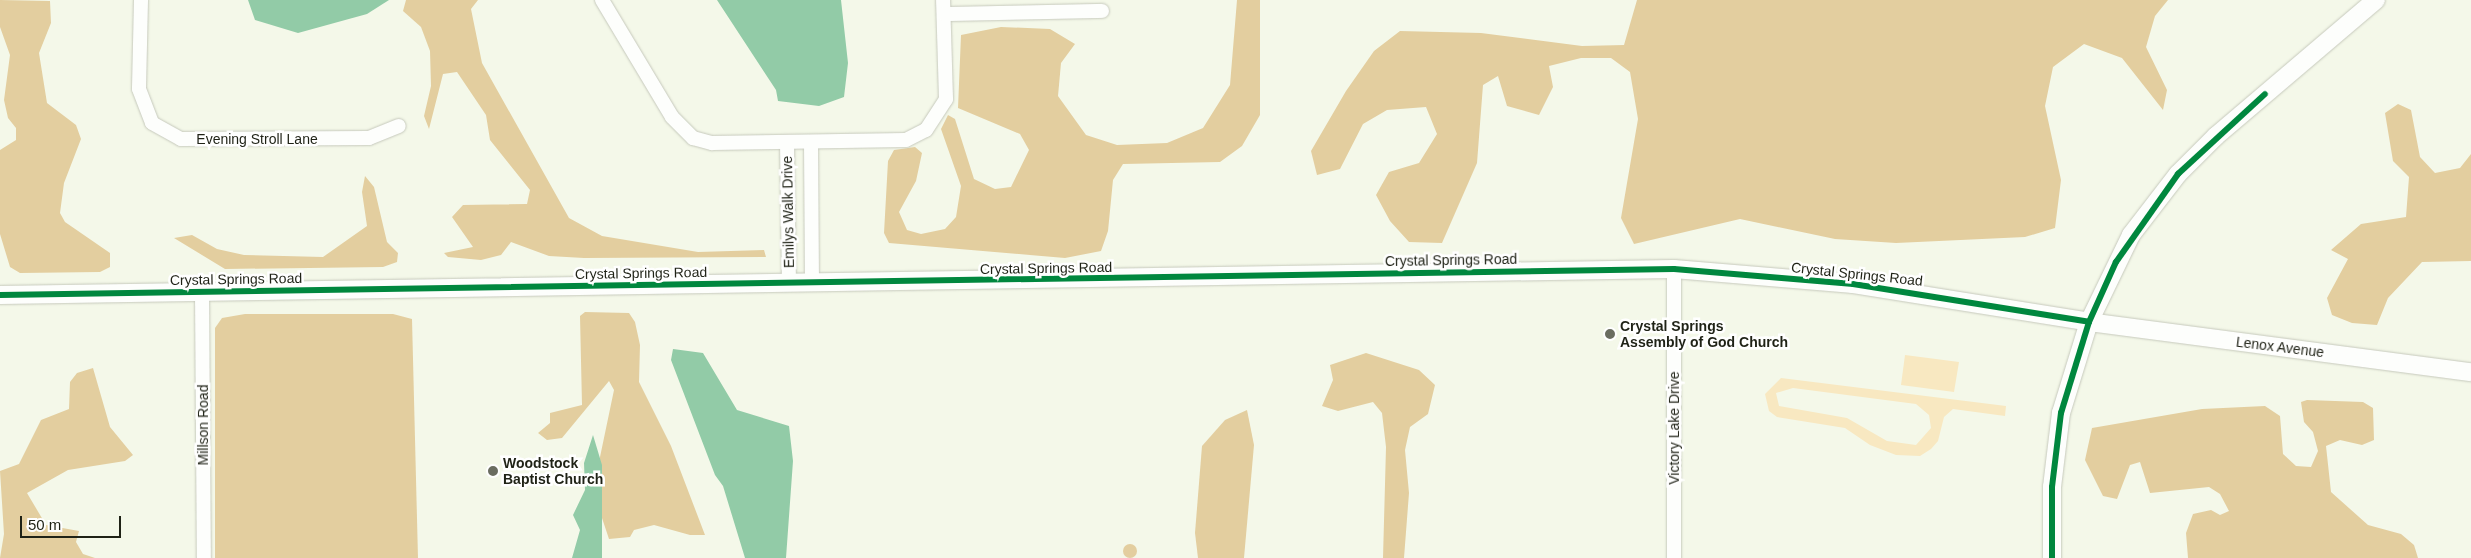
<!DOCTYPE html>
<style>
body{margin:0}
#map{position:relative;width:2471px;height:558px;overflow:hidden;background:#f4f8e9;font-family:Arial,sans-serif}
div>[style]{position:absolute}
.green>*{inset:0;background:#f8e8c1}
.forest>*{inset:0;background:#e3ce9f}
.round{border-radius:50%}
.water>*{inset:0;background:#92cba7}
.roads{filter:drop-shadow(0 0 1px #c6c9bc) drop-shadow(0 0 1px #c6c9bc)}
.minor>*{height:14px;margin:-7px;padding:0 7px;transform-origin:7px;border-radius:7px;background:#fdfefc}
.tertiary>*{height:18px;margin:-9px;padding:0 9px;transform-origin:9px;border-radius:9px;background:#fdfefc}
.cycleway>*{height:6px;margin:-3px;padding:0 3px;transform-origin:3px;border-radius:3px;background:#00873e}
.dots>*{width:14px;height:14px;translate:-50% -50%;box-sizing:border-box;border:2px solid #fff;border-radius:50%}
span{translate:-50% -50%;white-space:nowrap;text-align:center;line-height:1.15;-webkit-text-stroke:5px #fff;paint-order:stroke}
.street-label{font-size:14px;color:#1f2216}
.poi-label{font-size:14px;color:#1f2216;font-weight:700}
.left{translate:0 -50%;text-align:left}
.scale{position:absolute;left:20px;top:516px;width:101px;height:22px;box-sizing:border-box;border:2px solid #1f2216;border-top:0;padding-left:6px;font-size:15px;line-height:18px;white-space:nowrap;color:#1f2216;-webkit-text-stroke:4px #fff;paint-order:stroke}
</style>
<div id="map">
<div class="green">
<i style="clip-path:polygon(1905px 355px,1959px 362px,1954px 392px,1901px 385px)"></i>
<i style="clip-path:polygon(evenodd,1781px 378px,2006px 406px,2005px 416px,1953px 409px,1944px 417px,1938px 441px,1931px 449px,1920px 456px,1896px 455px,1870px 445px,1845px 428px,1777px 417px,1769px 411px,1765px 394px,1781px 378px,1793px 388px,1916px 404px,1929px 415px,1931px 428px,1916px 445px,1887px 441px,1847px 418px,1779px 406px,1776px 393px,1793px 388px)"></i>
</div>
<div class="forest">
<i style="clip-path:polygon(0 0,50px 1px,51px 23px,39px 53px,47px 103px,76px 125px,81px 139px,64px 183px,60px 213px,65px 222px,110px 253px,110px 267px,100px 272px,20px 273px,10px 267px,0 234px,0 150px,16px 140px,16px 128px,8px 118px,4px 100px,10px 55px,0 27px)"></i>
<i style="clip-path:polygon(406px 0,478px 0,471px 9px,482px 63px,569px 218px,602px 236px,698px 252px,764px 250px,766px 257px,584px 258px,549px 256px,511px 242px,501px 255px,481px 260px,448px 257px,444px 253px,473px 247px,452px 217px,463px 205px,527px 204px,530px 190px,490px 140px,486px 115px,457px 72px,443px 74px,429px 129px,424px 116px,431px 86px,430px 51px,421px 27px,403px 11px)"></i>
<i style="clip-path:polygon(1237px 0,1260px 0,1260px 115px,1242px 146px,1220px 162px,1123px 164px,1113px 180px,1108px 231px,1101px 251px,1065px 258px,889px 243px,884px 233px,888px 161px,894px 150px,915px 147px,922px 153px,916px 181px,899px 212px,907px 230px,921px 234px,945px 229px,956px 217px,961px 186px,941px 129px,948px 115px,955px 119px,974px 179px,995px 189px,1011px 187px,1029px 150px,1020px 134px,958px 108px,961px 35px,1001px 27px,1050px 29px,1075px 44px,1061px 63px,1058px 96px,1086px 135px,1117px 145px,1167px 143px,1203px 128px,1230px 85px)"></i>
<i style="clip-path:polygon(1637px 0,2168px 0,2155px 16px,2146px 47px,2167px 90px,2163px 110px,2122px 58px,2084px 44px,2053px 67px,2045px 106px,2061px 180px,2055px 228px,2025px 237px,1896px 243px,1835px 239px,1740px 219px,1634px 244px,1621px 218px,1638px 119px,1630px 72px,1611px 58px,1581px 58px,1549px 66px,1553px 87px,1539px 115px,1507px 106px,1498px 76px,1483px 85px,1477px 163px,1442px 243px,1409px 242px,1390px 221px,1376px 195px,1389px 172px,1419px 163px,1437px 134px,1426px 107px,1387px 110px,1363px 124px,1340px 169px,1317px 175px,1311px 151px,1346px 91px,1374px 51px,1400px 31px,1481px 33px,1582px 46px,1624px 45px)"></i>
<i style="clip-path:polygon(2398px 104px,2411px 110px,2420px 157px,2435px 173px,2460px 168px,2471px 154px,2471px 261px,2422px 262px,2388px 298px,2377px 325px,2352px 323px,2332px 315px,2327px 298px,2348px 259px,2331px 250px,2361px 224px,2406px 217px,2409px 177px,2393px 161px,2385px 113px)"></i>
<i style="clip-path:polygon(365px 176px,374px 187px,387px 242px,398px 253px,397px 262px,383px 267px,225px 269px,174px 238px,192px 235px,217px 249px,244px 255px,323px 257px,367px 226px,362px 192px)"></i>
<i style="clip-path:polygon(585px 312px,629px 313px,635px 322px,640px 345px,639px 382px,671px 446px,705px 535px,690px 535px,654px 525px,634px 530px,630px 537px,609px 539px,601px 515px,600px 457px,614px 390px,609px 381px,562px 438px,547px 440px,538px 433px,550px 423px,550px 413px,582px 405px,580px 316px)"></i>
<i style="clip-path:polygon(245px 314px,393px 314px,412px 319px,418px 558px,215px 558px,215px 328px,222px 318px)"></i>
<i style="clip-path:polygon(1366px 353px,1419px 370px,1435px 385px,1428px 414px,1410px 427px,1405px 450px,1409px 493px,1404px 558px,1383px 558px,1386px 447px,1382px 413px,1373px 402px,1338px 411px,1322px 406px,1333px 380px,1330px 365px)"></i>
<i style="clip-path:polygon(93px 368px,110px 427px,133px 455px,125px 461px,68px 470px,27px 493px,46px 525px,79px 531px,76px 542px,83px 554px,95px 558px,0 558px,4px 534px,0 471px,19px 464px,41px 420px,69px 409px,70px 382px,77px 373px)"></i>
<i style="clip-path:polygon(2307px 400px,2363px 402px,2373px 408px,2374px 440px,2362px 445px,2340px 440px,2326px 446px,2331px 492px,2368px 525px,2401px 534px,2414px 545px,2418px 558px,2188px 558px,2186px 533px,2193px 514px,2211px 510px,2220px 515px,2229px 511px,2220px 494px,2209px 487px,2150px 493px,2140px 462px,2130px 465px,2117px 499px,2103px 496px,2085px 460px,2092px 428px,2202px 409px,2265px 406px,2280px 416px,2283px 454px,2296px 466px,2311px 467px,2318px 451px,2313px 432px,2304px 422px,2301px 402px)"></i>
<i style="clip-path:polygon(1247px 410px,1254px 445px,1244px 558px,1198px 558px,1195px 533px,1202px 446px,1225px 420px)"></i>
<i class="round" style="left:1123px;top:544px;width:14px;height:14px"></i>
</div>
<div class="water">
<i style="clip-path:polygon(248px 0,389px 0,367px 14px,298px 33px,255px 20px)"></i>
<i style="clip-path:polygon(717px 0,841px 0,848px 63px,844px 97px,819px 106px,778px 101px,776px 90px)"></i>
<i style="clip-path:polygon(673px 349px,703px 353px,737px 410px,789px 426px,793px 461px,786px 558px,745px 558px,723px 486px,715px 475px,671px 360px)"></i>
<i style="clip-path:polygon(593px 435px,602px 465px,602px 558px,572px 558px,580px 530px,573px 515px,585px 490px,584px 463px)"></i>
</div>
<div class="roads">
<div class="minor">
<i style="left:141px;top:0;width:89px;rotate:91.3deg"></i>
<i style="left:139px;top:89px;width:36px;rotate:69deg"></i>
<i style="left:152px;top:123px;width:33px;rotate:29deg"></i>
<i style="left:181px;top:139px;width:188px;rotate:-0.3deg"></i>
<i style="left:369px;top:138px;width:32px;rotate:-22deg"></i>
<i style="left:602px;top:0;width:136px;rotate:59.1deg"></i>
<i style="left:672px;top:117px;width:30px;rotate:45deg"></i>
<i style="left:693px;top:138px;width:20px;rotate:15deg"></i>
<i style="left:712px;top:143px;width:194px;rotate:-0.9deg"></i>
<i style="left:906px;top:140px;width:22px;rotate:-27deg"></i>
<i style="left:926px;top:130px;width:37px;rotate:-57deg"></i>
<i style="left:946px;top:99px;width:99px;rotate:-91.7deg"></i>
<i style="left:944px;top:14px;width:158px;rotate:-1.1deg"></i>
<i style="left:787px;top:142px;width:140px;rotate:89.2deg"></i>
<i style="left:811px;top:142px;width:139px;rotate:89.6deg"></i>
<i style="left:1674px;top:269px;width:289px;rotate:90deg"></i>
<i style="left:202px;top:292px;width:266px;rotate:89.6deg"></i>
</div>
<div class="tertiary">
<i style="left:0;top:295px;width:1674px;rotate:-0.89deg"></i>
<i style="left:1674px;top:269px;width:180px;rotate:4.8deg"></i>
<i style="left:1853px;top:284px;width:239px;rotate:9.1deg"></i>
<i style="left:2089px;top:322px;width:385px;rotate:7.5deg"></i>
<i style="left:2052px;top:558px;width:71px;rotate:-90deg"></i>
<i style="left:2052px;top:487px;width:75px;rotate:-83.1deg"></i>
<i style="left:2061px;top:413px;width:95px;rotate:-72.9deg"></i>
<i style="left:2089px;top:322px;width:97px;rotate:-64.2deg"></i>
<i style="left:2131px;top:235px;width:77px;rotate:-52.4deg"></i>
<i style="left:2178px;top:174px;width:54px;rotate:-45deg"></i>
<i style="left:2216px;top:136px;width:210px;rotate:-40.4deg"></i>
</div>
</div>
<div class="cycleway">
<i style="left:0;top:295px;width:1674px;rotate:-0.89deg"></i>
<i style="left:1674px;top:269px;width:180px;rotate:4.8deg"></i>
<i style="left:1853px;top:284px;width:239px;rotate:9.1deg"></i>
<i style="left:2052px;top:558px;width:71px;rotate:-90deg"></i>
<i style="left:2052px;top:487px;width:75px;rotate:-83.1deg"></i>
<i style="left:2061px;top:413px;width:95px;rotate:-72.9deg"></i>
<i style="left:2089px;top:322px;width:66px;rotate:-65.8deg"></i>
<i style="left:2116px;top:262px;width:108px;rotate:-54.8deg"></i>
<i style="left:2178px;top:174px;width:118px;rotate:-42.6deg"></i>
</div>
<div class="dots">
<i style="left:1610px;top:334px;background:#6a6d60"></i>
<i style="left:493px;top:471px;background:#6a6d60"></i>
</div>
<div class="street-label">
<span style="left:257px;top:139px">Evening Stroll Lane</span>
<span style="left:788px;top:212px;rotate:-91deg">Emilys Walk Drive</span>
<span style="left:1451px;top:260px;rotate:-1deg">Crystal Springs Road</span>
<span style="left:1046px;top:268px;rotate:-1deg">Crystal Springs Road</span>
<span style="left:641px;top:273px;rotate:-1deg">Crystal Springs Road</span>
<span style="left:1857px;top:274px;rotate:6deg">Crystal Springs Road</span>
<span style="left:236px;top:279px;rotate:-1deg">Crystal Springs Road</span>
<span style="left:2280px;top:347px;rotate:7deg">Lenox Avenue</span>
<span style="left:203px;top:425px;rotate:-90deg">Millson Road</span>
<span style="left:1674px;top:428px;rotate:-90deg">Victory Lake Drive</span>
</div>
<div class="poi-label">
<span class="left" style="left:1620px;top:334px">Crystal Springs<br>Assembly of God Church</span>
<span class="left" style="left:503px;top:471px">Woodstock<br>Baptist Church</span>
</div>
<div class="scale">50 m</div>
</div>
